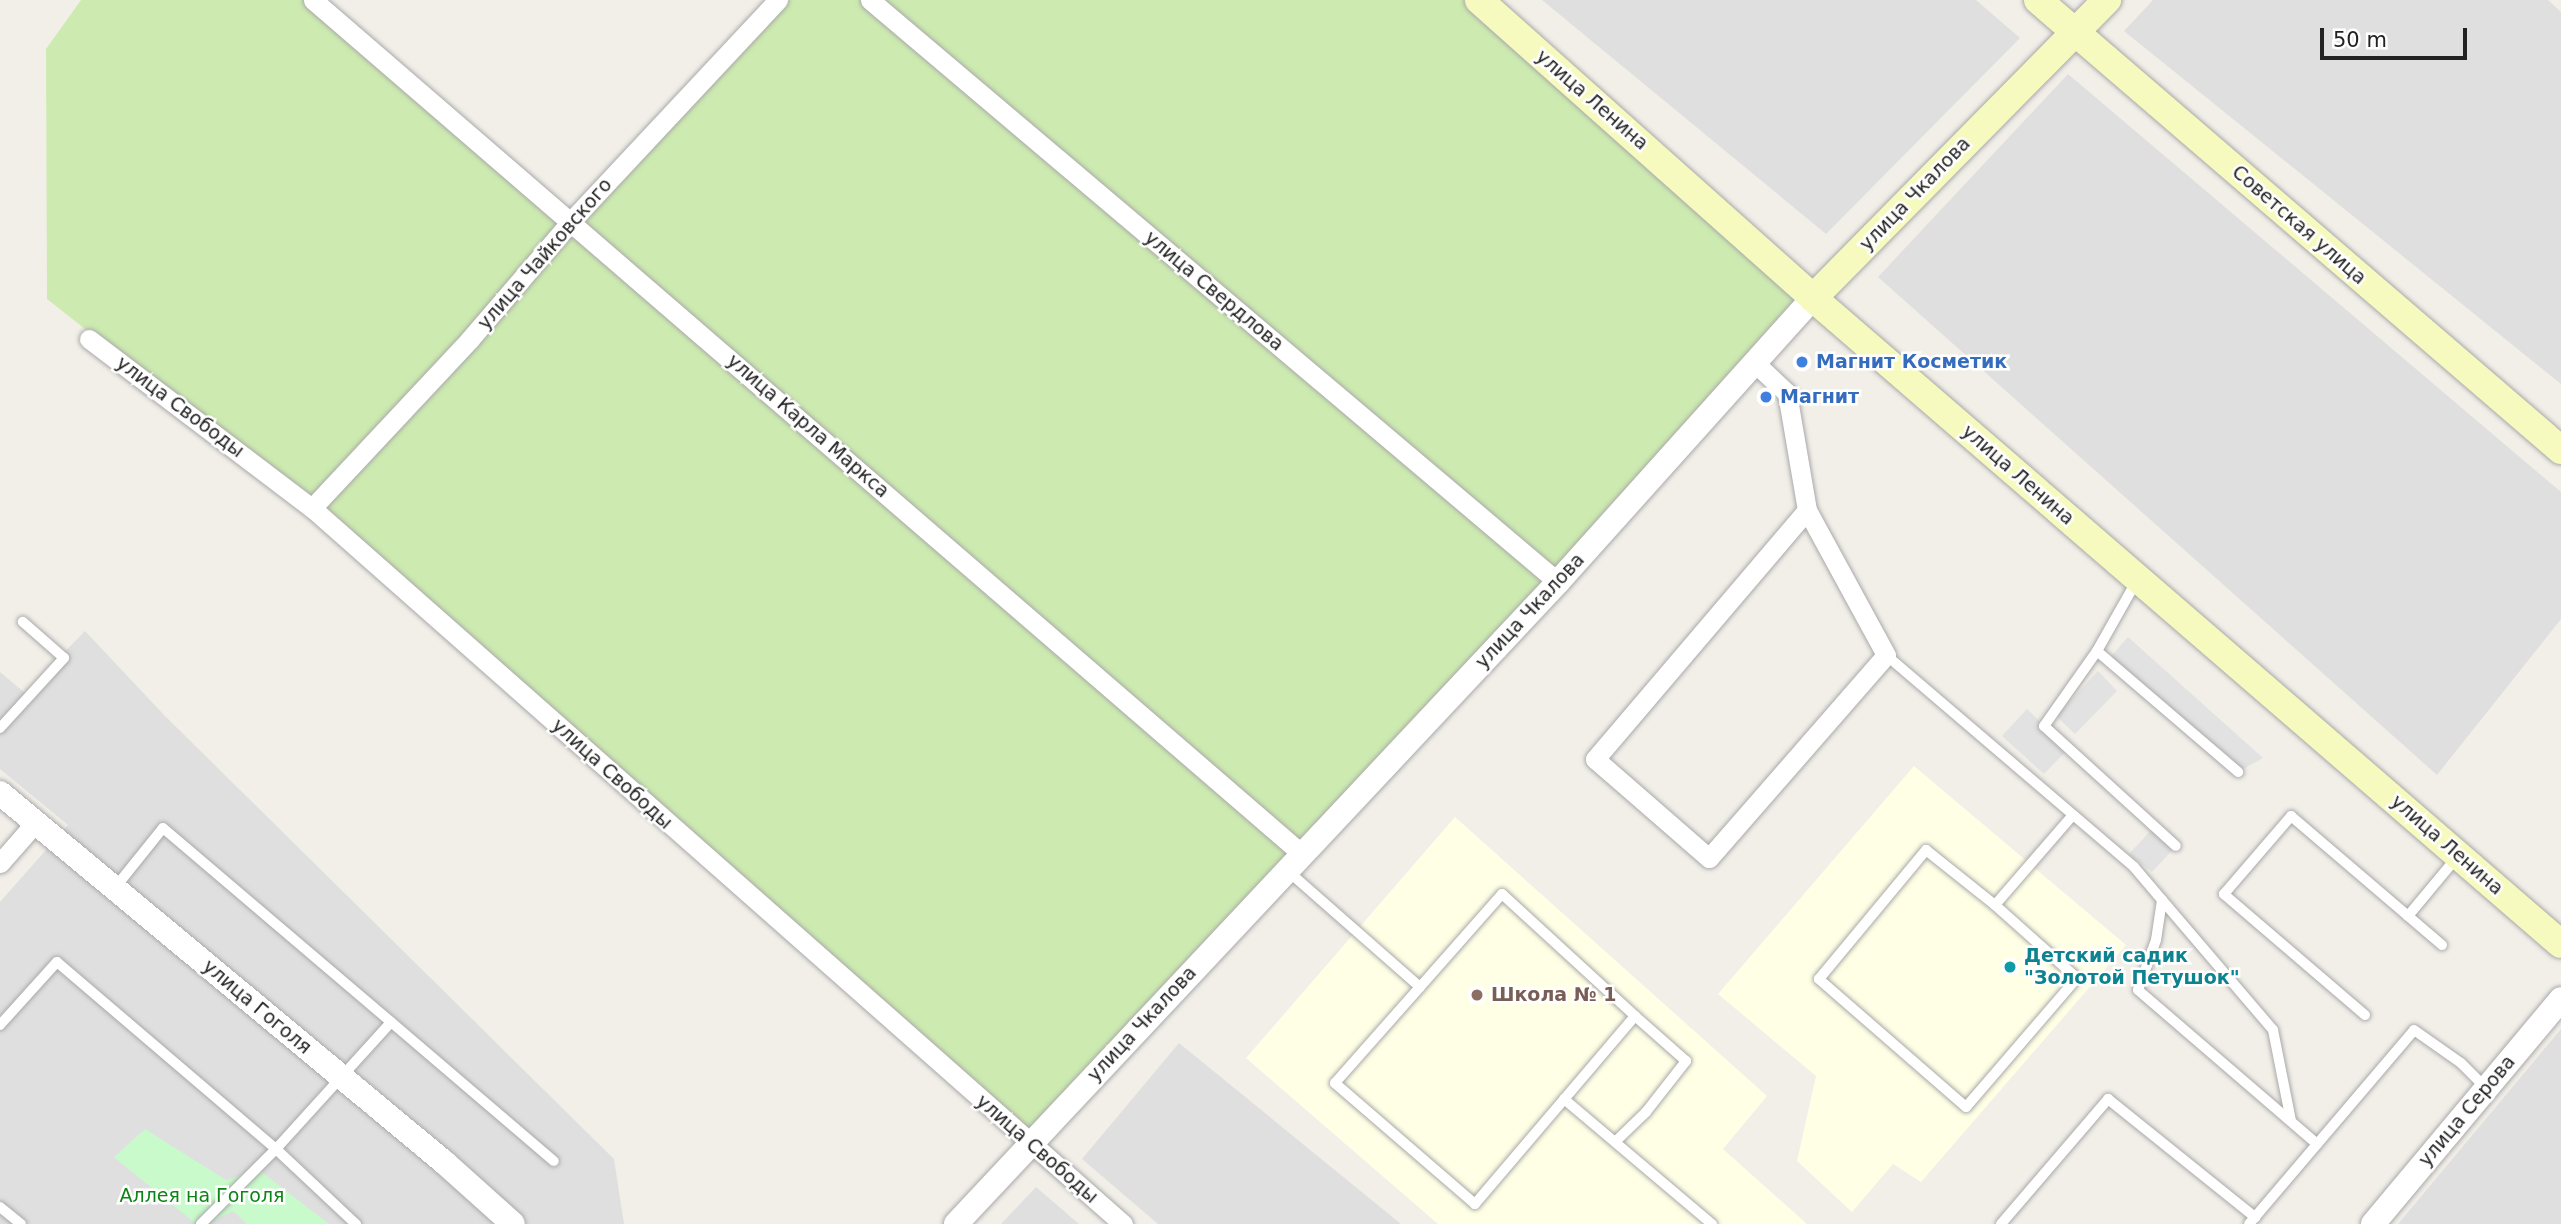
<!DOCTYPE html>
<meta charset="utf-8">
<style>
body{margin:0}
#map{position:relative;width:2561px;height:1224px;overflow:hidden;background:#f2efe9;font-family:"DejaVu Sans",sans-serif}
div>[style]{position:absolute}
.residential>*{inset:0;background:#e0dfdf}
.education>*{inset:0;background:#ffffe5}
.grass>*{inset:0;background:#cdebb0}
.park>*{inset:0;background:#c8facc}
.parking>*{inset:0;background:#e2e2e2}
.roads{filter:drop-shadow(0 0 2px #a9a9a9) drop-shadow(0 0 2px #a9a9a9)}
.service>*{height:10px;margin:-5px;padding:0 5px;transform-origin:5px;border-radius:5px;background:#fff}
.minor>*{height:19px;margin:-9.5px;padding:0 9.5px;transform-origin:9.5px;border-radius:9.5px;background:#fff}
.tertiary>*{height:24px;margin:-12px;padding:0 12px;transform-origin:12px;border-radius:12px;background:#fff}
.secondary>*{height:28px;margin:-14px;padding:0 14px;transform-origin:14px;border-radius:14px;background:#f7fabf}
.dots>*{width:19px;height:19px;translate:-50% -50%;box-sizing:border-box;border:4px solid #fff;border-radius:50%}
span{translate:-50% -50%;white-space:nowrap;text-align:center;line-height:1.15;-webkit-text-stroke:5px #fff;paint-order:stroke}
.street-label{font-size:19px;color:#222}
.shop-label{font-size:19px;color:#366cbe;font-weight:700}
.left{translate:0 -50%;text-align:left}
.culture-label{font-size:19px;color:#0d838f;font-weight:700}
.education-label{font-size:19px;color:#785e54;font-weight:700}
.park-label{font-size:19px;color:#0c8416}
.scale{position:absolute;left:2320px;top:28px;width:147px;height:32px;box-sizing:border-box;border:4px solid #222;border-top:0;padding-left:9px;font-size:21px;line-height:24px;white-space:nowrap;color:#222;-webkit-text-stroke:5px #fff;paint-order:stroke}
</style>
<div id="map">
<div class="residential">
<i style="clip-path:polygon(1542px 0,1976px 0,2020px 38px,1826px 234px)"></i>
<i style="clip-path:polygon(2153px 0,2548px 0,2561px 12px,2561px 384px,2124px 31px)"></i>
<i style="clip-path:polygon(2068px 74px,2561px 492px,2561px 619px,2437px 775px,1878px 277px)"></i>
<i style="clip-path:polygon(85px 631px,165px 716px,614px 1159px,624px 1224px,0 1224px,0 902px,68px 825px,0 769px,0 672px,25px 693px)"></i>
<i style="clip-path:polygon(2561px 1029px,2561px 1224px,2398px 1224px)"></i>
<i style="clip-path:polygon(1179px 1043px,1401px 1224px,1158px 1224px,1082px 1159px)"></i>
<i style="clip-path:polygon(1036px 1187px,1079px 1224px,1001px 1224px)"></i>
</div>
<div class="education">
<i style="clip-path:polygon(1914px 766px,2126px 945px,1921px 1182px,1893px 1164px,1852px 1212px,1797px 1161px,1816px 1076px,1718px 994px)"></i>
<i style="clip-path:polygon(1455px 817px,1767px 1096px,1723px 1149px,1807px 1224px,1438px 1224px,1246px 1058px)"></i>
</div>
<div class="grass">
<i style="clip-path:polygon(81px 0,313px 0,571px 221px,778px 0,1474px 0,1813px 298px,1030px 1144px,312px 508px,47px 299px,46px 49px)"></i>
</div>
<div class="park">
<i style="clip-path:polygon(145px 1129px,226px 1180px,259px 1170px,329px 1224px,247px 1224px,233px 1211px,206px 1224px,196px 1224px,114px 1157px)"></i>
</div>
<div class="parking">
<i style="clip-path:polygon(2128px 637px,2263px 758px,2238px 772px,2108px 660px)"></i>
<i style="clip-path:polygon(2098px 671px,2117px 691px,2075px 734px,2056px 716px)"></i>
<i style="clip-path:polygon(2027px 709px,2068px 749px,2044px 774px,2002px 736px)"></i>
<i style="clip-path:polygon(2154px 827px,2176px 846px,2152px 872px,2129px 854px)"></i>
</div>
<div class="roads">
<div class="service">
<i style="left:2136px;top:582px;width:79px;rotate:119.5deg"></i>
<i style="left:2097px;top:651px;width:92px;rotate:125.2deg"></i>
<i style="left:2044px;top:726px;width:178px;rotate:42.3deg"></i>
<i style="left:2097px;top:651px;width:186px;rotate:40.6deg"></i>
<i style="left:1886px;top:655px;width:326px;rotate:40.5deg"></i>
<i style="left:2134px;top:867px;width:43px;rotate:49.7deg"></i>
<i style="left:2162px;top:900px;width:40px;rotate:98.5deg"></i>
<i style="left:2156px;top:940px;width:53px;rotate:109.8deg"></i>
<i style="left:2138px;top:990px;width:236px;rotate:40.7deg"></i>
<i style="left:0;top:728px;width:95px;rotate:-47.6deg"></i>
<i style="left:64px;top:658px;width:55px;rotate:-138.7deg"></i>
<i style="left:1289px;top:872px;width:174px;rotate:41.3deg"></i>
<i style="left:1420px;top:987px;width:124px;rotate:-48.6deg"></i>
<i style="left:1502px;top:894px;width:180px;rotate:42.5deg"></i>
<i style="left:1635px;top:1016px;width:247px;rotate:130.4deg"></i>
<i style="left:1475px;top:1204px;width:185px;rotate:-139.2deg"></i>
<i style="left:1335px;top:1083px;width:128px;rotate:-48.5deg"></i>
<i style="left:114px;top:889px;width:78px;rotate:-51.2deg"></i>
<i style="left:163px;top:828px;width:299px;rotate:40.4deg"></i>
<i style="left:2162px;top:900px;width:171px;rotate:49.5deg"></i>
<i style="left:2273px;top:1030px;width:93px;rotate:78.8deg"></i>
<i style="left:1995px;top:905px;width:110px;rotate:41.7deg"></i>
<i style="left:2077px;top:978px;width:170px;rotate:130.7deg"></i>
<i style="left:1966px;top:1107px;width:195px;rotate:-139deg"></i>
<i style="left:1819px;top:979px;width:168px;rotate:-50.3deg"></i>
<i style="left:1926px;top:850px;width:88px;rotate:38.6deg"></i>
<i style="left:1995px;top:905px;width:119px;rotate:-49.1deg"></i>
<i style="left:2442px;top:945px;width:45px;rotate:-139.5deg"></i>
<i style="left:2408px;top:916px;width:78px;rotate:-50.2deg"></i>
<i style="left:2365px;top:1015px;width:186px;rotate:-139.4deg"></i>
<i style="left:2224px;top:894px;width:103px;rotate:-49.3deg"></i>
<i style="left:2291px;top:816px;width:154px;rotate:40.5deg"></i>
<i style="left:0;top:1025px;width:85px;rotate:-47.9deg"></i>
<i style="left:57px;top:962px;width:288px;rotate:40.5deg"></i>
<i style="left:276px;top:1149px;width:171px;rotate:-47.8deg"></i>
<i style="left:391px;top:1022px;width:214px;rotate:40.5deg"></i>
<i style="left:1564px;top:1099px;width:194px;rotate:40.2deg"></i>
<i style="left:1616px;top:1141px;width:42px;rotate:-44deg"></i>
<i style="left:1646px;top:1112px;width:65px;rotate:-51.9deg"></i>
<i style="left:1686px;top:1061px;width:68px;rotate:-138.6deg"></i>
<i style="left:0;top:1207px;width:27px;rotate:39deg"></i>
<i style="left:2255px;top:1217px;width:245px;rotate:-49.6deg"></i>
<i style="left:2414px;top:1030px;width:57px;rotate:35.1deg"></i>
<i style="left:2461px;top:1063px;width:35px;rotate:45deg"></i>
<i style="left:201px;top:1224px;width:106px;rotate:-45deg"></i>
<i style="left:276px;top:1149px;width:110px;rotate:43.2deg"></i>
<i style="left:2001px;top:1224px;width:165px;rotate:-49.4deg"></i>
<i style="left:2108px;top:1099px;width:189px;rotate:38.8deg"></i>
<i style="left:2255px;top:1217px;width:9px;rotate:131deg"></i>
</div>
<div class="minor">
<i style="left:313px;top:0;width:1305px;rotate:40.81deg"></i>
<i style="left:870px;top:0;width:901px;rotate:40.23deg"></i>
<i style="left:89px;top:339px;width:280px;rotate:37.2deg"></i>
<i style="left:312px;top:508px;width:1082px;rotate:41.44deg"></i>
<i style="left:1755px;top:363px;width:44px;rotate:43.2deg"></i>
<i style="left:1787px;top:393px;width:119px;rotate:80.3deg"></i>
<i style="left:1807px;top:510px;width:327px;rotate:130.4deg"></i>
<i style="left:1595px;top:759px;width:151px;rotate:41deg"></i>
<i style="left:1709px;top:858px;width:269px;rotate:-48.9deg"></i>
<i style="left:1886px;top:655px;width:165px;rotate:-118.6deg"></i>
<i style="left:312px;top:508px;width:231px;rotate:-46.9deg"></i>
<i style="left:470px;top:339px;width:155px;rotate:-49.4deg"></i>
<i style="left:571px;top:221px;width:303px;rotate:-46.9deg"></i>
<i style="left:0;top:863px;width:53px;rotate:-48.8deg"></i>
</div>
<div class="tertiary">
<i style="left:0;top:793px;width:579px;rotate:39.74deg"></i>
<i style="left:445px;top:1163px;width:91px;rotate:41.9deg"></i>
<i style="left:956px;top:1224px;width:880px;rotate:-46.84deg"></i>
<i style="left:1558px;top:582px;width:382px;rotate:-48.1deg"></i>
<i style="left:2373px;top:1224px;width:293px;rotate:-50.1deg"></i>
</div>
<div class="secondary">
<i style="left:1479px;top:0;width:448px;rotate:41.7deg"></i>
<i style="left:1813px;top:298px;width:988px;rotate:40.82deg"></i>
<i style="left:2038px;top:0;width:690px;rotate:40.71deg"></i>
<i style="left:1813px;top:298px;width:419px;rotate:-45.4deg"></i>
</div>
</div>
<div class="dots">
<i style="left:1802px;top:362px;background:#3f7fe0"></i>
<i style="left:1766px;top:397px;background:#3f7fe0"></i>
<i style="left:2010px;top:967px;background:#0f9aa8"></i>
<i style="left:1477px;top:995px;background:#8d6e63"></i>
</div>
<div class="street-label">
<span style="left:1592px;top:100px;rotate:41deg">улица Ленина</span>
<span style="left:1915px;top:194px;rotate:-46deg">улица Чкалова</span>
<span style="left:2299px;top:225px;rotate:41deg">Советская улица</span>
<span style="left:545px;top:254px;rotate:-49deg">улица Чайковского</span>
<span style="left:1214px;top:291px;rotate:40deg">улица Свердлова</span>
<span style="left:180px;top:407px;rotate:37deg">улица Свободы</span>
<span style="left:808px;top:426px;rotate:41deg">улица Карла Маркса</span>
<span style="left:2018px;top:475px;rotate:41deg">улица Ленина</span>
<span style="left:1530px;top:611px;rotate:-47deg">улица Чкалова</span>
<span style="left:612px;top:774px;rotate:42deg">улица Свободы</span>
<span style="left:2447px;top:845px;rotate:41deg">улица Ленина</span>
<span style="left:257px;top:1007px;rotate:40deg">улица Гоголя</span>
<span style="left:1142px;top:1024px;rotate:-47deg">улица Чкалова</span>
<span style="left:2467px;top:1111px;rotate:-50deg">улица Серова</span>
<span style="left:1037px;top:1149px;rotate:41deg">улица Свободы</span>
</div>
<div class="shop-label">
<span class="left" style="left:1816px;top:362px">Магнит Косметик</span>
<span class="left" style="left:1780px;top:397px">Магнит</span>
</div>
<div class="culture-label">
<span class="left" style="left:2024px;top:967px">Детский садик<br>"Золотой Петушок"</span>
</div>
<div class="education-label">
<span class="left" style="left:1491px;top:995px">Школа № 1</span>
</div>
<div class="park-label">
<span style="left:202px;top:1196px">Аллея на Гоголя</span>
</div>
<div class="scale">50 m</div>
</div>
